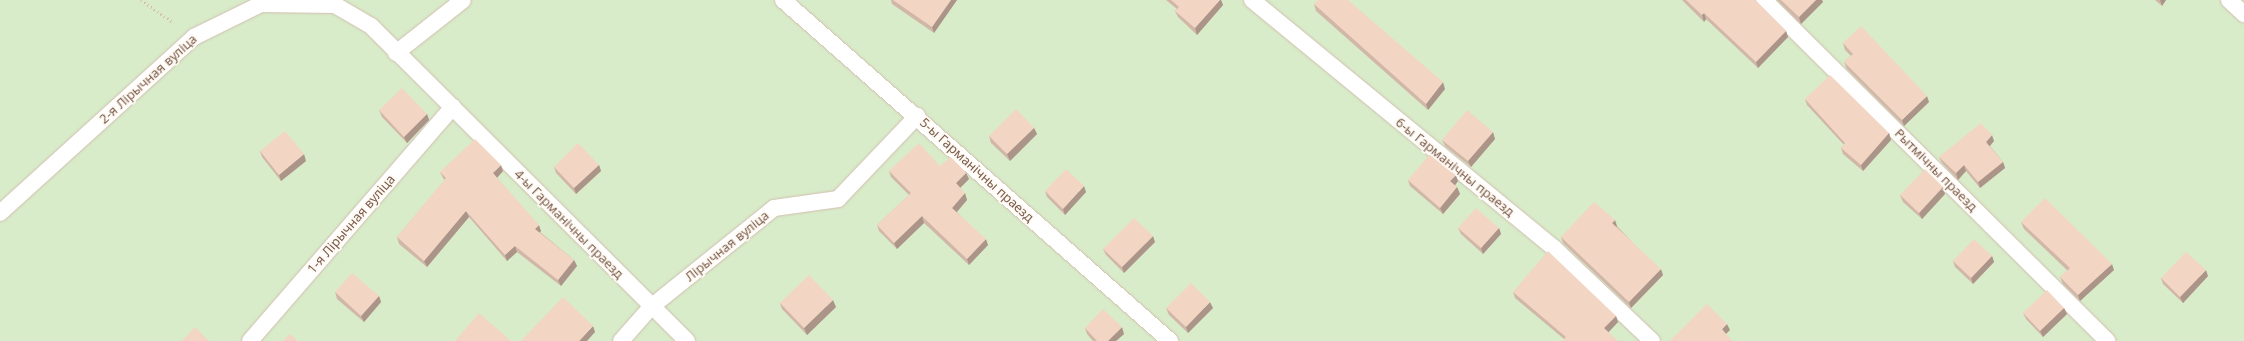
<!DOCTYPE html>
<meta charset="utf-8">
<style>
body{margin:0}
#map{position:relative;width:2244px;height:341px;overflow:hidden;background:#fdf6ec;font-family:"Noto Sans",sans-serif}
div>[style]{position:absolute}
.green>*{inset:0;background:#d8ecc9}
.path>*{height:2.5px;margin-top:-1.25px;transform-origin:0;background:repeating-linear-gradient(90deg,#d9b8a5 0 1px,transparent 0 4px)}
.roads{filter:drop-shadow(0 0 1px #d1beb0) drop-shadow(0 0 1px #d1beb0)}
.lane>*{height:16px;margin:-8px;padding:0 8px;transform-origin:8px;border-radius:8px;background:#fff}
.wall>*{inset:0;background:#d1b7a8}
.shaded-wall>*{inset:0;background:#aa9588}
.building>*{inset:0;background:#f3d5c3}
span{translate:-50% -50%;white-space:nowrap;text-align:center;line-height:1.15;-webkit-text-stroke:3.5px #fffaf3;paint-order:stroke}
.street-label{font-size:13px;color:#7a5c4d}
</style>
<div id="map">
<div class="green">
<i style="clip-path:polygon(0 0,2244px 0,2244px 341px,0 341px)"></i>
</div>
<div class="path">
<i style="left:141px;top:0;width:40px;rotate:34.9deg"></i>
</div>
<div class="roads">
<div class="lane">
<i style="left:783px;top:0;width:516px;rotate:41.38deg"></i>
<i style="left:1252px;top:0;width:391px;rotate:39.4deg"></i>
<i style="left:1554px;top:248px;width:135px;rotate:43.5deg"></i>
<i style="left:1764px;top:0;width:484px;rotate:44.8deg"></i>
<i style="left:2229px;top:0;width:21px;rotate:43deg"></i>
<i style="left:396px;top:53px;width:85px;rotate:-38.3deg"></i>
<i style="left:0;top:213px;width:262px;rotate:-42.2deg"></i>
<i style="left:194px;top:37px;width:75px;rotate:-26.2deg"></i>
<i style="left:261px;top:4px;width:74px;rotate:0.8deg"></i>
<i style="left:335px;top:5px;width:42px;rotate:30.3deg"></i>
<i style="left:371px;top:26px;width:446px;rotate:44.9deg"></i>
<i style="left:250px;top:341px;width:310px;rotate:-49.1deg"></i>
<i style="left:621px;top:341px;width:45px;rotate:-48.6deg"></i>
<i style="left:651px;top:307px;width:158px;rotate:-38.8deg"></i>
<i style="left:774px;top:208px;width:65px;rotate:-8deg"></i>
<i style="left:838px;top:199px;width:115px;rotate:-46.4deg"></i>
</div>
</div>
<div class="wall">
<i style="clip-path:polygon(891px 0,957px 0,934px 33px,892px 4px)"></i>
<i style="clip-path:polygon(1166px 0,1221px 0,1223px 5px,1197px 35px,1178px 17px,1175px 11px,1177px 9px)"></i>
<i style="clip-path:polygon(1682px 0,1755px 0,1786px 31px,1788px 37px,1758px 68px,1706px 19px,1704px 22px)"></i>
<i style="clip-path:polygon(1777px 0,1822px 0,1823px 2px,1801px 24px)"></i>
<i style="clip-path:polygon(2155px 0,2166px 0,2162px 6px)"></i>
<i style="clip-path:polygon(1314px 4px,1445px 89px,1428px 110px,1316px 11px)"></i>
<i style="clip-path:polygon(1843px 43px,1929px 102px,1904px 126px,1847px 69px,1844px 62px,1851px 56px,1845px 50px)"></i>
<i style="clip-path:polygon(1805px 99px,1889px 133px,1891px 140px,1863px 171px,1843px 154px,1841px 148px,1844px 145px,1807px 105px)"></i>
<i style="clip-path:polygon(379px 110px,427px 114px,429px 120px,407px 143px,382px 117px)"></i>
<i style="clip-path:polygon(1034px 128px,1037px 134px,1010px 161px,991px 143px,989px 136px)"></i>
<i style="clip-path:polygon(1495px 139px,1471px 167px,1445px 146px,1442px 140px)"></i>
<i style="clip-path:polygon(1994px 141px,1990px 146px,2003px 162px,2005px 168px,1980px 188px,1966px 171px,1958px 180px,1942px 163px,1939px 157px)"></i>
<i style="clip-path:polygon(260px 151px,306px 161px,281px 181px,262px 157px)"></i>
<i style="clip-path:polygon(599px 165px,601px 171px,576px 194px,556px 173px,554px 167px)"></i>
<i style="clip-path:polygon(940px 166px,966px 173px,969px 179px,960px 188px,967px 200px,957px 212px,988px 245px,969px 265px,924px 223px,897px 249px,879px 231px,877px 225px,909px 195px,891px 177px,889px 171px)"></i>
<i style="clip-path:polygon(503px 171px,497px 178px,541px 231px,540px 232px,574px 260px,577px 266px,561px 286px,517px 252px,507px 261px,469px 217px,427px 267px,399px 244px,397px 237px,445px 180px,443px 178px,440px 172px)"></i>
<i style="clip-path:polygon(1408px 180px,1458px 181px,1455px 185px,1457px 187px,1460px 194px,1443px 214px,1410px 186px)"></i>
<i style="clip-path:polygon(1943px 187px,1945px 194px,1922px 219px,1903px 202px,1900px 195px)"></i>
<i style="clip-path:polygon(1045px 191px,1086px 192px,1065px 215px,1047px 197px)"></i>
<i style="clip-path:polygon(2021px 222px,2114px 270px,2080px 301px,2063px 284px,2060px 277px,2068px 271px,2024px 229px)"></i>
<i style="clip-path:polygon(1617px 226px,1663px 275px,1631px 308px,1563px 243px,1561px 237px)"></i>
<i style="clip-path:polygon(1458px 228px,1499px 228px,1501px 234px,1483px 254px,1461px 234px)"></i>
<i style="clip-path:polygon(1155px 242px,1124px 273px,1106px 255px,1103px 249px)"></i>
<i style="clip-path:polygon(1992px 256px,1994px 262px,1973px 284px,1955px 267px,1953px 261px)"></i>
<i style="clip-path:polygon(2208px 276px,2183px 303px,2163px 284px,2161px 278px)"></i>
<i style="clip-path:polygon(335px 292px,379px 296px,381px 302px,364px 322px,337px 299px)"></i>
<i style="clip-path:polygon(1513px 292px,1616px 316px,1618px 322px,1608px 332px,1564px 339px,1515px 298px)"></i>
<i style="clip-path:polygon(780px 303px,836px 307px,807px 335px,782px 309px)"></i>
<i style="clip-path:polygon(1166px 308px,1213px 308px,1188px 333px,1169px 315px)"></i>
<i style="clip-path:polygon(2064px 308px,2067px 314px,2043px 337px,2026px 319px,2023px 313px)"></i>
<i style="clip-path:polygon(1085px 328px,1124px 334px,1116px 341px,1093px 341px,1087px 334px)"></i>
</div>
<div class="shaded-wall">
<i style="clip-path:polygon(951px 0,957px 0,934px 33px,932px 27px)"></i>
<i style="clip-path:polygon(1220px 0,1221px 0,1223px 5px,1197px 35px,1195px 28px)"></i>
<i style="clip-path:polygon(1816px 0,1822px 0,1823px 2px,1801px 24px,1799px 17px)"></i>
<i style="clip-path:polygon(2160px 0,2166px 0,2162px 6px)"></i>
<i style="clip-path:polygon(1704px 13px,1706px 19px,1704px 22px,1702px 15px)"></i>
<i style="clip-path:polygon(1786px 31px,1788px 37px,1758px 68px,1756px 62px)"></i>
<i style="clip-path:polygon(1443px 82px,1445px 89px,1428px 110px,1426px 104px)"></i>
<i style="clip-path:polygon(1927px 96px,1929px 102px,1904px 126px,1902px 120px)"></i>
<i style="clip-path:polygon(427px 114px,429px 120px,407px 143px,404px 137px)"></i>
<i style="clip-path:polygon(1034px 128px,1037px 134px,1010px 161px,1007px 154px)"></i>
<i style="clip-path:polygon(1493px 132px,1495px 139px,1471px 167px,1468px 161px)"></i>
<i style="clip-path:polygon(1889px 133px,1891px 140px,1863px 171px,1861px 165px)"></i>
<i style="clip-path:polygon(1992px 135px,1994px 141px,1988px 148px,1986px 142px)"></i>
<i style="clip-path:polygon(304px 154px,306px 161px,281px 181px,279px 175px)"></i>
<i style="clip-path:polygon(2003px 162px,2005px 168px,1980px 188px,1978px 182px)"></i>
<i style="clip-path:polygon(501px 165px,503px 171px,495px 180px,493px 173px)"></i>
<i style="clip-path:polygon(599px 165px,601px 171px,576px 194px,574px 188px)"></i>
<i style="clip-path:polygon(1964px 165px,1966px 171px,1958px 180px,1956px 173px)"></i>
<i style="clip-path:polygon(966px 173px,969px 179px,958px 190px,956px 183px)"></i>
<i style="clip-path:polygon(1456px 175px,1458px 181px,1453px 188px,1450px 181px)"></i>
<i style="clip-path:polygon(1084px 186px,1086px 192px,1065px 215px,1063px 209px)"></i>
<i style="clip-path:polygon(1457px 187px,1460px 194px,1443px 214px,1440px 208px)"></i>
<i style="clip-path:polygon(1943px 187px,1945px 194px,1922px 219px,1919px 213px)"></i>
<i style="clip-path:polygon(965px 193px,967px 200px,955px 214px,952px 208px)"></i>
<i style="clip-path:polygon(466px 211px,469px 217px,427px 267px,424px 261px)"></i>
<i style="clip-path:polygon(922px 216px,924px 223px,897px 249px,894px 243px)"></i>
<i style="clip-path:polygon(1615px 220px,1617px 226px,1614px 229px,1612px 223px)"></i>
<i style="clip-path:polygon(539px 225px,541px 231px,537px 235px,535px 229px)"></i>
<i style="clip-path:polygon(1499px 228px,1501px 234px,1483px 254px,1481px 248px)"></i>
<i style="clip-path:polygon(1153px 236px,1155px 242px,1124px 273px,1122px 267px)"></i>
<i style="clip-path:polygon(986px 239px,988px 245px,969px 265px,967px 259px)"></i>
<i style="clip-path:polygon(515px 246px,517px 252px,507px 261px,505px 255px)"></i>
<i style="clip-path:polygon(1992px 256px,1994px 262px,1973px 284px,1971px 278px)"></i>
<i style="clip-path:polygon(574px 260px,577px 266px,561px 286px,558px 280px)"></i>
<i style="clip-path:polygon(2112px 264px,2114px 270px,2080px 301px,2078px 295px)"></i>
<i style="clip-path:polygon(1661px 269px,1663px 275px,1631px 308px,1629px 302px)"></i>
<i style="clip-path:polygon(2206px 270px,2208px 276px,2183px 303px,2180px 297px)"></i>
<i style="clip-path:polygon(379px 296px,381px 302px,364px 322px,361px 316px)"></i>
<i style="clip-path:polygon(833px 300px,836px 307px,807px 335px,804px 328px)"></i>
<i style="clip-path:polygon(1210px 302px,1213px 308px,1188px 333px,1186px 327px)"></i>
<i style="clip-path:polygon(2064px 308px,2067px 314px,2043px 337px,2040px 331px)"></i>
<i style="clip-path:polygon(1616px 316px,1618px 322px,1606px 335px,1604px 328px)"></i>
<i style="clip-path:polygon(1727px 324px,1730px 330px,1724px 336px,1722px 329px)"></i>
<i style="clip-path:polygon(593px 326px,595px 332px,587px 341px,579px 341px)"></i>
<i style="clip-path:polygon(1122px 327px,1124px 334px,1116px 341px,1108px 341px)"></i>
</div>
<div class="building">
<i style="clip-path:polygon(893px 0,951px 0,932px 27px)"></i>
<i style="clip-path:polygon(1171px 0,1220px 0,1195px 28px,1175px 11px,1179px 7px)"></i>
<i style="clip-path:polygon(1318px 0,1348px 0,1443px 82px,1426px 104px,1314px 4px)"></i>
<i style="clip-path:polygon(1686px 0,1755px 0,1786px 31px,1756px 62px,1704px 13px,1702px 15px)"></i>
<i style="clip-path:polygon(1781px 0,1816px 0,1799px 17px)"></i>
<i style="clip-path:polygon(1861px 26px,1927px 96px,1902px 120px,1844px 62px,1853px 54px,1843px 43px)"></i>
<i style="clip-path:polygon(1830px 75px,1889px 133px,1861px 165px,1841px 148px,1845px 143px,1805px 99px)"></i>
<i style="clip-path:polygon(402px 88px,427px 114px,404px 137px,379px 110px)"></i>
<i style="clip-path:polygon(1016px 109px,1034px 128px,1007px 154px,989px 136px)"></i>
<i style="clip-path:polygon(1467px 110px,1493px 132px,1468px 161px,1442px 140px)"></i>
<i style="clip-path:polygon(1981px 123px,1992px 135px,1986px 142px,2003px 162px,1978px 182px,1964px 165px,1956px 173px,1939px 157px)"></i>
<i style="clip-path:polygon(285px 131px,304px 154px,279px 175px,260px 151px)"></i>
<i style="clip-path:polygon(475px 139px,501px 165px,493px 173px,539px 225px,535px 229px,574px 260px,558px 280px,515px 246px,505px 255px,466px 211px,424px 261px,397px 237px,446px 178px,440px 172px)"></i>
<i style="clip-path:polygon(578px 143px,599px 165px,574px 188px,554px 167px)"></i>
<i style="clip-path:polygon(919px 143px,940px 166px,951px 157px,966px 173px,956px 183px,965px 193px,952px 208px,986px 239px,967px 259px,922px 216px,894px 243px,877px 225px,911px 193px,889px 171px)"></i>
<i style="clip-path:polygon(1430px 154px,1456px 175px,1450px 181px,1457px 187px,1440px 208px,1408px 180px)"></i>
<i style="clip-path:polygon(1066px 169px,1084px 186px,1063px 209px,1045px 191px)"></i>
<i style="clip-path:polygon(1925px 169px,1943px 187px,1919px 213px,1900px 195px)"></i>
<i style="clip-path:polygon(2045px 198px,2112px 264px,2078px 295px,2060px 277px,2070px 268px,2021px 222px)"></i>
<i style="clip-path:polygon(1594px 202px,1615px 220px,1612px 223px,1661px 269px,1629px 302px,1561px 237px)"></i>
<i style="clip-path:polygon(1476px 208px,1499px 228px,1481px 248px,1458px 228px)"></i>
<i style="clip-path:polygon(1134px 218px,1153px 236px,1122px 267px,1103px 249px)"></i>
<i style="clip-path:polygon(1974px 239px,1992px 256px,1971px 278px,1953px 261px)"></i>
<i style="clip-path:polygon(1548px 251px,1616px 316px,1604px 328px,1618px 341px,1562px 341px,1566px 337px,1513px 292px)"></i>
<i style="clip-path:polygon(2186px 252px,2206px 270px,2180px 297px,2161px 278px)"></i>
<i style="clip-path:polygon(352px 273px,379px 296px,361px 316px,335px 292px)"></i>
<i style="clip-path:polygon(809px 275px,833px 300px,804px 328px,780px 303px)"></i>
<i style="clip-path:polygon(1191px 283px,1210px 302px,1186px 327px,1166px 308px)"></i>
<i style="clip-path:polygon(2047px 290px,2064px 308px,2040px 331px,2023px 313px)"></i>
<i style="clip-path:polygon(563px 297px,593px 326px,579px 341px,521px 341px)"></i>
<i style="clip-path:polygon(1707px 304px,1727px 324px,1722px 329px,1732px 341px,1670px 341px)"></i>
<i style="clip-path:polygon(1103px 309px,1122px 327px,1108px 341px,1097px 341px,1085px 328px)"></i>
<i style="clip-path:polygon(479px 313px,511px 341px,455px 341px)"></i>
<i style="clip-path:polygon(195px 327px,209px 341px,182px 341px)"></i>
<i style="clip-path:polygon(290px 334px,298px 341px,283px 341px)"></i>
</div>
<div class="street-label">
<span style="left:148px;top:79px;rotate:-42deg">2-я Лірычная вуліца</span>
<span style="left:1455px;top:167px;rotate:39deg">6-ы Гарманічны праезд</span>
<span style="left:977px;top:170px;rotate:42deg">5-ы Гарманічны праезд</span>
<span style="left:1936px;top:170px;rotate:45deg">Рытмічны праезд</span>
<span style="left:351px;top:224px;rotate:-49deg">1-я Лірычная вуліца</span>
<span style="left:569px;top:224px;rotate:45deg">4-ы Гарманічны праезд</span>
<span style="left:727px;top:246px;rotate:-39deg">Лірычная вуліца</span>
</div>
</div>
